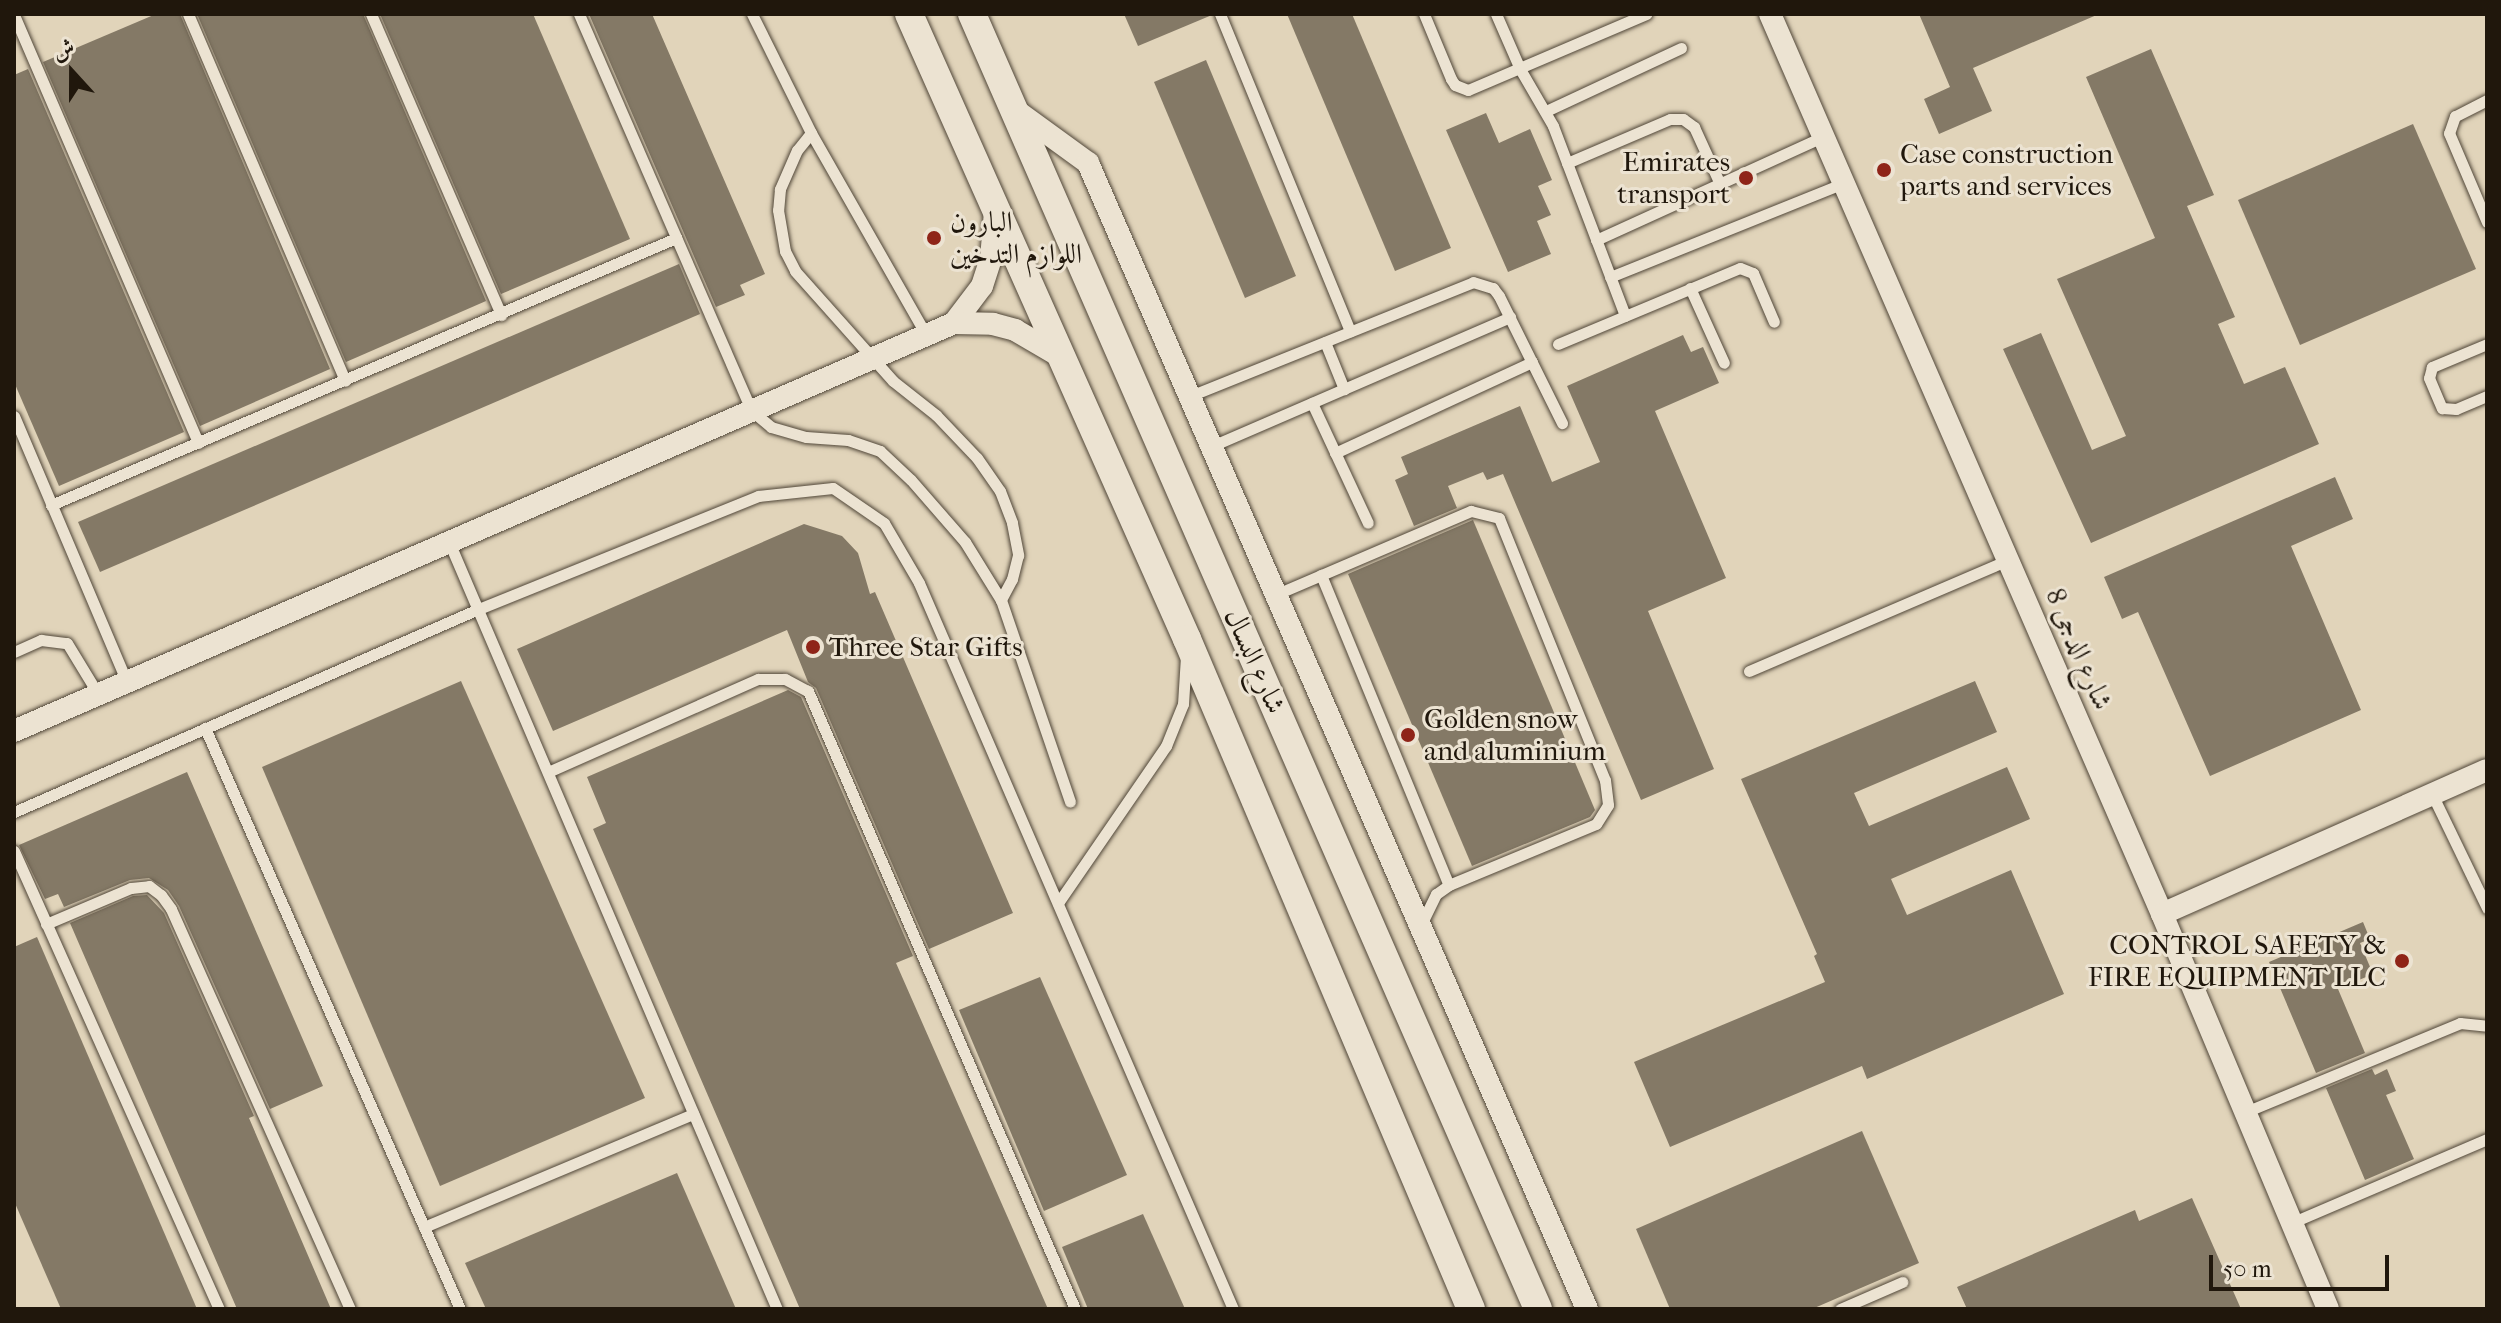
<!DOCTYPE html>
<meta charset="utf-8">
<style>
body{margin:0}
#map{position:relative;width:2501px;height:1323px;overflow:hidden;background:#e1d4ba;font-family:"IM FELL French Canon",Amiri,serif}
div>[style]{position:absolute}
.building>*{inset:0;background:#847966}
.roads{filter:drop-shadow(0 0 2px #504638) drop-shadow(0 0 2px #504638)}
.service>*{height:11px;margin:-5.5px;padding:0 5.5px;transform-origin:5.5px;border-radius:5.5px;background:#ece3d2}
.minor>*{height:22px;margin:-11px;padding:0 11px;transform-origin:11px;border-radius:11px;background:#ece3d2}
.tertiary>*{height:28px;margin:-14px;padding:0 14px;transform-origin:14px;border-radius:14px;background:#ece3d2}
.dots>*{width:22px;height:22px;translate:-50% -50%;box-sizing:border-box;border:4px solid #ece3d2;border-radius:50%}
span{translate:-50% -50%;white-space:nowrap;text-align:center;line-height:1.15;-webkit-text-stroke:6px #ece3d2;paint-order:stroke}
.poi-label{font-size:28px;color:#20170c}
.left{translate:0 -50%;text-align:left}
.right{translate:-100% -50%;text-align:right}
.street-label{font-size:28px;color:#20170c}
.frame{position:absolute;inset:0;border:16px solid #20170c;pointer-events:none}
.north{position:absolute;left:32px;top:32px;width:80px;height:80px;-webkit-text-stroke:6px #ece3d2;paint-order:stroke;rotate:339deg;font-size:22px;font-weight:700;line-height:32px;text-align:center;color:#20170c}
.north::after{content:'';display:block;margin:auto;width:28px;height:36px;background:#20170c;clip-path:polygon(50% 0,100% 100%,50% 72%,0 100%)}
.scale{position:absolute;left:2209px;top:1255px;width:180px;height:36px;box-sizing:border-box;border:4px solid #20170c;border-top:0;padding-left:10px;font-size:24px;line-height:28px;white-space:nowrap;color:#20170c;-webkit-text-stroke:6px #ece3d2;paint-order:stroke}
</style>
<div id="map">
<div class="building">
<i style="clip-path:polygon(156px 14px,180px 14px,330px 369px,200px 426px,43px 62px)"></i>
<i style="clip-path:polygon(197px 14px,363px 14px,486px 301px,346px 362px)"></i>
<i style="clip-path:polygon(380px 14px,533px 14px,630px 239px,501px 294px)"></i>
<i style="clip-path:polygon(589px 14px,652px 14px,765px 274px,740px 285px,745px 295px,716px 307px)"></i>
<i style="clip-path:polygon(1124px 14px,1212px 14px,1212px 15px,1138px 46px)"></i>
<i style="clip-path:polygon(1287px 14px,1352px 14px,1451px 248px,1395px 271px)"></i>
<i style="clip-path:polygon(1919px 14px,2099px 14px,1973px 68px,1992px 111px,1939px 134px,1924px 99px,1950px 87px)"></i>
<i style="clip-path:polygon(2151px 49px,2214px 195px,2187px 206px,2235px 317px,2218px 324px,2244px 384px,2285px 367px,2319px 444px,2091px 543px,2003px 349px,2041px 333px,2092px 450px,2126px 436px,2057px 279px,2155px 238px,2086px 77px)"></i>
<i style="clip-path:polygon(1206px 60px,1296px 276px,1245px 298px,1154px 82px)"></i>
<i style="clip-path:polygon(28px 69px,184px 432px,59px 486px,14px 382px,14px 75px)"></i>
<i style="clip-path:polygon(1486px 113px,1499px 143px,1530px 129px,1552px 180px,1538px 186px,1551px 215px,1537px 221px,1551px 254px,1508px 272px,1446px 130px)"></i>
<i style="clip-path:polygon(2413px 124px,2476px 269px,2300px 345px,2238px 200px)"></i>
<i style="clip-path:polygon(679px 264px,700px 314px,100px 572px,78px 522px)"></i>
<i style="clip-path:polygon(1683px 335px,1691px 352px,1703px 347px,1719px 383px,1655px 411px,1726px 578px,1648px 611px,1714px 769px,1641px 800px,1503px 474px,1487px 480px,1483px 472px,1448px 486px,1457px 508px,1414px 526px,1395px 480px,1408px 474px,1401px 457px,1520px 406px,1552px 482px,1600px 462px,1567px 386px)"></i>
<i style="clip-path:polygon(2335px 477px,2353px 519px,2291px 546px,2361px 710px,2210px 776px,2138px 612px,2122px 619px,2104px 577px)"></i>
<i style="clip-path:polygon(1473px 520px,1595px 810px,1590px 817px,1472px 866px,1348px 574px)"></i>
<i style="clip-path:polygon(804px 524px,842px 536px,858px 553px,870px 594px,875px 592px,1013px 913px,929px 949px,816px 688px,808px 682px,787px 630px,553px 731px,517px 649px)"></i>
<i style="clip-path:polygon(461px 681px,645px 1098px,440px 1186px,262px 767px)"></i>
<i style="clip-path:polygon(1975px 681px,1997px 732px,1854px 793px,1869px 826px,2007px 767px,2030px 819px,1891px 879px,1907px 915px,2011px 870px,2064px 994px,1867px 1079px,1862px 1066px,1670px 1147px,1634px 1062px,1825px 982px,1814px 956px,1817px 954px,1741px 779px)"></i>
<i style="clip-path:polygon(788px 690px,801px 697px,913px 956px,896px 963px,1048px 1309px,800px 1309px,593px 829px,606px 823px,587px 777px)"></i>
<i style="clip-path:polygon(187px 772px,323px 1086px,270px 1109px,179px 906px,168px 890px,149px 878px,130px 880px,64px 907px,58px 894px,45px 899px,19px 845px)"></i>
<i style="clip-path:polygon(147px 895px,164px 913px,254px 1116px,249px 1118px,331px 1309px,237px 1309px,70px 923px,133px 896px)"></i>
<i style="clip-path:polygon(2363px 922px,2370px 939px,2360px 943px,2373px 974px,2338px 989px,2365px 1053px,2316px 1073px,2269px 962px)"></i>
<i style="clip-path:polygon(37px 937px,197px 1309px,61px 1309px,14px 1201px,14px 947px)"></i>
<i style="clip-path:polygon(1040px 977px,1127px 1175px,1044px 1211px,959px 1010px)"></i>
<i style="clip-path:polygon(2372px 1069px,2375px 1075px,2387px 1069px,2396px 1091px,2386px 1095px,2414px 1159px,2365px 1180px,2326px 1088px)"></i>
<i style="clip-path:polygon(1862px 1131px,1919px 1263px,1812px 1309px,1670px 1309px,1636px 1229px)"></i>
<i style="clip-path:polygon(677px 1173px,736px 1309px,486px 1309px,465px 1263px)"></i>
<i style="clip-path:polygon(2192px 1198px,2241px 1309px,1967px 1309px,1957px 1287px,2135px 1210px,2139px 1221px)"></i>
<i style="clip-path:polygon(1143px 1214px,1185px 1309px,1088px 1309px,1062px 1247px)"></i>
</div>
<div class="roads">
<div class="service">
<i style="left:188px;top:14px;width:399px;rotate:66.8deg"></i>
<i style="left:371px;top:14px;width:328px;rotate:66.6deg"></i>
<i style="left:579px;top:14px;width:433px;rotate:66.5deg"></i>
<i style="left:752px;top:411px;width:25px;rotate:40deg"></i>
<i style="left:771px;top:427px;width:36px;rotate:16deg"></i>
<i style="left:806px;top:437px;width:42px;rotate:4.1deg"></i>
<i style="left:848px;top:440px;width:34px;rotate:19deg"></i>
<i style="left:880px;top:451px;width:42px;rotate:43.1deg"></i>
<i style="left:911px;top:480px;width:82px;rotate:48.9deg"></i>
<i style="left:965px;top:542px;width:68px;rotate:58.2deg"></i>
<i style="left:1001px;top:600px;width:213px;rotate:71.1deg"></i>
<i style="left:752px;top:14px;width:133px;rotate:63.6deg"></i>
<i style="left:811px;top:133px;width:232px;rotate:60.3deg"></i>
<i style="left:1220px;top:14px;width:343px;rotate:67.7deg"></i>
<i style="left:1424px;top:14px;width:70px;rotate:67.4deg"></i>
<i style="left:1451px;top:79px;width:7px;rotate:56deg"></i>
<i style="left:1455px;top:85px;width:14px;rotate:21deg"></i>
<i style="left:1468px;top:90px;width:194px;rotate:-23.1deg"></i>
<i style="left:1496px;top:14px;width:60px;rotate:66.4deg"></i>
<i style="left:1520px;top:69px;width:66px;rotate:59.9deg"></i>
<i style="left:1553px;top:126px;width:203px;rotate:69.2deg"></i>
<i style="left:14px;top:15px;width:466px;rotate:66.7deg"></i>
<i style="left:2487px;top:100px;width:36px;rotate:153deg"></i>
<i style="left:2455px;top:116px;width:18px;rotate:109deg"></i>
<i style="left:2449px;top:133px;width:97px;rotate:66.9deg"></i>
<i style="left:1546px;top:111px;width:149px;rotate:-25deg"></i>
<i style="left:811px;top:133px;width:22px;rotate:129deg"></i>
<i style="left:797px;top:150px;width:43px;rotate:113.6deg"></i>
<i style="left:780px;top:189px;width:21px;rotate:95deg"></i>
<i style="left:778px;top:210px;width:42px;rotate:80.3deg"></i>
<i style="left:785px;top:251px;width:22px;rotate:63deg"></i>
<i style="left:795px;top:271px;width:147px;rotate:48.3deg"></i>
<i style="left:893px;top:381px;width:55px;rotate:38.3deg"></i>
<i style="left:936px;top:415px;width:59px;rotate:46.4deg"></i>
<i style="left:977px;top:458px;width:40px;rotate:55.1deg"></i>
<i style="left:1000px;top:491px;width:34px;rotate:69deg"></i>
<i style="left:1012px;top:523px;width:33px;rotate:79deg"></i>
<i style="left:1018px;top:555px;width:25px;rotate:104deg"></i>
<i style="left:1012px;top:579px;width:24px;rotate:118deg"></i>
<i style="left:1567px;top:163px;width:112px;rotate:-23.1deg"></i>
<i style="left:1670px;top:119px;width:13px"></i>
<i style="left:1683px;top:119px;width:14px;rotate:36deg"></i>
<i style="left:1694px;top:127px;width:63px;rotate:65.5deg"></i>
<i style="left:1596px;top:240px;width:251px;rotate:-24.5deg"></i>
<i style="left:1610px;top:277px;width:252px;rotate:-21.9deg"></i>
<i style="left:1690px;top:288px;width:82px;rotate:65.6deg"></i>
<i style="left:1325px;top:342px;width:51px;rotate:68deg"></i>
<i style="left:1558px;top:344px;width:197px;rotate:-22.7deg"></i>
<i style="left:1740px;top:268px;width:14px;rotate:21deg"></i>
<i style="left:1753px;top:273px;width:53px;rotate:66.8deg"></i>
<i style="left:2487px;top:344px;width:60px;rotate:157.3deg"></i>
<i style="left:2432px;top:367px;width:11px;rotate:105deg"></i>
<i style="left:2429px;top:378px;width:33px;rotate:67deg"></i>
<i style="left:2442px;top:408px;width:14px;rotate:4deg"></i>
<i style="left:2456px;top:409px;width:34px;rotate:-23deg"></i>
<i style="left:1190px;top:396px;width:305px;rotate:-21.9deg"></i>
<i style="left:1473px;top:282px;width:21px;rotate:17deg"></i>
<i style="left:1493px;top:288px;width:10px;rotate:53deg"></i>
<i style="left:1499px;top:296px;width:142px;rotate:63.6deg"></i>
<i style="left:1312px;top:403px;width:132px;rotate:65deg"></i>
<i style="left:14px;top:416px;width:289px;rotate:67deg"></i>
<i style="left:1212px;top:446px;width:325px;rotate:-23.4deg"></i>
<i style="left:1335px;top:453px;width:217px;rotate:-24.8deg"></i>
<i style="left:51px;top:505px;width:680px;rotate:-23.13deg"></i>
<i style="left:449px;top:542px;width:834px;rotate:66.85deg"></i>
<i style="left:1321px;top:575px;width:335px;rotate:67.6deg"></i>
<i style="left:1277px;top:594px;width:211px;rotate:-23.2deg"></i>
<i style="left:1471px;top:511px;width:29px;rotate:14deg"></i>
<i style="left:1499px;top:518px;width:283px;rotate:68deg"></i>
<i style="left:1605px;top:780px;width:25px;rotate:83deg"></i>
<i style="left:1608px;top:805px;width:22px;rotate:122deg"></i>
<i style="left:1596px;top:824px;width:159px;rotate:157.5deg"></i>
<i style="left:1449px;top:885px;width:16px;rotate:145deg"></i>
<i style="left:1436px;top:894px;width:32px;rotate:116deg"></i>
<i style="left:14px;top:652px;width:30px;rotate:-24deg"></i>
<i style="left:41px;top:640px;width:26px;rotate:7deg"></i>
<i style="left:67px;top:643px;width:60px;rotate:58.7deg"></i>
<i style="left:1749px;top:671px;width:282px;rotate:-23.2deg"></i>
<i style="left:205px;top:728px;width:634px;rotate:66.3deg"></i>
<i style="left:548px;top:772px;width:230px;rotate:-23.9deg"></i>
<i style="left:758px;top:679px;width:27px"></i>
<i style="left:785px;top:679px;width:26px;rotate:28deg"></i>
<i style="left:808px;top:691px;width:673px;rotate:66.63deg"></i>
<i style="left:2432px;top:794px;width:127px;rotate:64.2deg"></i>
<i style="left:14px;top:812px;width:504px;rotate:-23.62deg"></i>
<i style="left:476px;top:610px;width:304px;rotate:-22deg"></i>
<i style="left:758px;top:496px;width:75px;rotate:-6.1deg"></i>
<i style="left:833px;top:488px;width:62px;rotate:34.5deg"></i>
<i style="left:884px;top:523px;width:69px;rotate:59.7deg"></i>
<i style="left:919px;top:583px;width:791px;rotate:66.61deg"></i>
<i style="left:14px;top:851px;width:502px;rotate:65.89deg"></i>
<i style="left:1058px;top:903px;width:191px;rotate:-55.5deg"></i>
<i style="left:1166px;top:746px;width:45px;rotate:-68deg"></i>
<i style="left:1183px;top:704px;width:48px;rotate:-86.4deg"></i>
<i style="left:46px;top:924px;width:92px;rotate:-23deg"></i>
<i style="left:131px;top:888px;width:18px;rotate:-6deg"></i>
<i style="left:149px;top:886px;width:15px;rotate:37deg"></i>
<i style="left:161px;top:895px;width:17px;rotate:54deg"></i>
<i style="left:171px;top:909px;width:438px;rotate:65.9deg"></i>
<i style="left:2243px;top:1113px;width:235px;rotate:-22.5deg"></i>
<i style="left:2460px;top:1023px;width:27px;rotate:6deg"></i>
<i style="left:2291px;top:1223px;width:213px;rotate:-23.2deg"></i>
<i style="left:424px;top:1227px;width:292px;rotate:-22.8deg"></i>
<i style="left:1840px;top:1309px;width:68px;rotate:-23.5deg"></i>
</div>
<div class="minor">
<i style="left:1770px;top:14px;width:982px;rotate:66.46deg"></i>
<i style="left:2162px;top:914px;width:428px;rotate:67.2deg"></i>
<i style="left:1014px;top:109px;width:92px;rotate:36.1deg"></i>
<i style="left:1088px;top:163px;width:1250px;rotate:66.47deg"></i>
<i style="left:954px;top:323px;width:46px;rotate:-52.9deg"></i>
<i style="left:982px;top:286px;width:28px;rotate:-72deg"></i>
<i style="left:991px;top:259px;width:48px;rotate:-85.2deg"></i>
<i style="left:14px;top:731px;width:1025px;rotate:-23.46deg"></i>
<i style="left:954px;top:323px;width:39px;rotate:1deg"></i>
<i style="left:993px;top:324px;width:23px;rotate:15deg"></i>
<i style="left:1015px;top:330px;width:50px;rotate:30.2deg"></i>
<i style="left:2162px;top:914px;width:355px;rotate:-23.9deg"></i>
</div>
<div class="tertiary">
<i style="left:909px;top:14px;width:684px;rotate:66.02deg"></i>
<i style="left:1187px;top:639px;width:728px;rotate:67.03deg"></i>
<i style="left:972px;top:14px;width:1413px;rotate:66.39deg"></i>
</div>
</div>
<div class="dots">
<i style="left:1884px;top:170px;background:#8f2418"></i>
<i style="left:1746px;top:178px;background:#8f2418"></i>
<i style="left:934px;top:238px;background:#8f2418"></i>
<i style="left:813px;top:647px;background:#8f2418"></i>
<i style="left:1408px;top:735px;background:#8f2418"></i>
<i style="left:2402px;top:961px;background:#8f2418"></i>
</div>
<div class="poi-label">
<span class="left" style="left:1900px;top:170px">Case construction<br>parts and services</span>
<span class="right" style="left:1730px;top:178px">Emirates<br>transport</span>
<span class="left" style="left:950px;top:238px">البارون<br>اللوازم التدخين</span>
<span class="left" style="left:829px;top:647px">Three Star Gifts</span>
<span class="left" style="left:1424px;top:735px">Golden snow<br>and aluminium</span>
<span class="right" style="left:2386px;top:961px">CONTROL SAFETY &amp;<br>FIRE EQUIPMENT LLC</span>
</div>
<div class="street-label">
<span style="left:2079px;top:649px;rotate:67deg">شارع الدجى 8</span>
<span style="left:1255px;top:661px;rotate:66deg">شارع البسال</span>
</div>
<div class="frame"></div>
<div class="north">ش</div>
<div class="scale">50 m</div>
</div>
